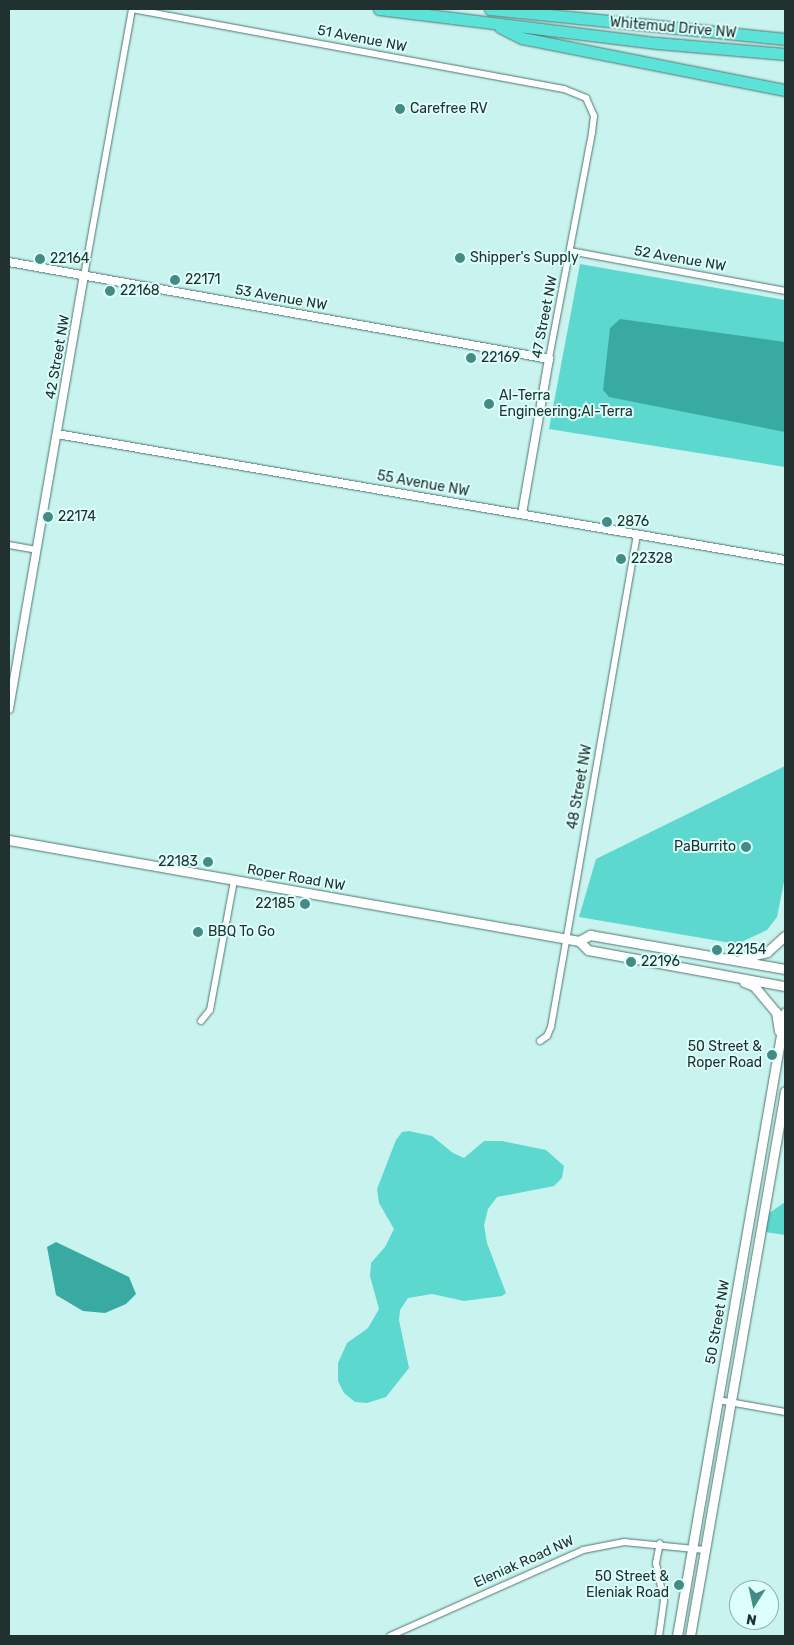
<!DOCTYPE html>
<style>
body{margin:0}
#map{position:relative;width:794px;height:1645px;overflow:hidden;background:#c9f3ef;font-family:Rubik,sans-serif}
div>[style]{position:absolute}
.green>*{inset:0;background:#5cd8cf}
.water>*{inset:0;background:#39aaa2}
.roads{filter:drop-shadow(0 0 1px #4e7571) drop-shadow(0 0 1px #4e7571)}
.minor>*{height:6px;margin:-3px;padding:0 3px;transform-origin:3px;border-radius:3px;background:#fff}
.tertiary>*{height:8px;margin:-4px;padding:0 4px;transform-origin:4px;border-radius:4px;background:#fff}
.secondary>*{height:9px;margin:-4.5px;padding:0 4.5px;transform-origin:4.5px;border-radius:4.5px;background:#fff}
.motorway>*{height:11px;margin:-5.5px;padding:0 5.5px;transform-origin:5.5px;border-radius:5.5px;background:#5be3d9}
.dots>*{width:14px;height:14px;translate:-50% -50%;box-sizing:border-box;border:2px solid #ddfffb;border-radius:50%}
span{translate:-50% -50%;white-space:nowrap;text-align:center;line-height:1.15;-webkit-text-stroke:4px #ddfffb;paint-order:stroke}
.street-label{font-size:14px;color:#20312f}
.poi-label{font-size:14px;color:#20312f}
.left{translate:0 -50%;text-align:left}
.right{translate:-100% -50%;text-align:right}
.frame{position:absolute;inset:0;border:10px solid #20312f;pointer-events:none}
.north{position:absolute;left:729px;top:1580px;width:50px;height:50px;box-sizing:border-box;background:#ddfffb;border:1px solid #91ada9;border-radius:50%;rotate:190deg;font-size:14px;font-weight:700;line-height:20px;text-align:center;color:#20312f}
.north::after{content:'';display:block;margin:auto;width:18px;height:22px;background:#448b86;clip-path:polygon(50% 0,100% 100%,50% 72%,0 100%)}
</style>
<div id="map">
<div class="green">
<i style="clip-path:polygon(580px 264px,785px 300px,785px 467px,549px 429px)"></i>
<i style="clip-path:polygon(785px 766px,785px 877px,777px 917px,767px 930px,737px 944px,579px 917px,596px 859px)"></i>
<i style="clip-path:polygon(409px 1131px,432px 1136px,453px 1153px,464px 1158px,484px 1141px,502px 1141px,546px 1150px,564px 1166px,562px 1178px,554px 1186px,497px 1197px,488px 1209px,484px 1225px,487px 1243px,506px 1293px,502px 1296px,464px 1301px,432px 1294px,408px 1298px,400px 1310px,399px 1320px,409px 1368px,386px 1397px,367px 1403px,355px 1402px,344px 1393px,338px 1381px,338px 1363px,347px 1343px,368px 1328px,379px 1309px,370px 1276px,371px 1263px,385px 1247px,394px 1229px,379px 1203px,377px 1189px,396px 1140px,402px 1132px)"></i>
<i style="clip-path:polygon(785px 1202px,785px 1235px,765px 1232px,768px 1214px)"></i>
</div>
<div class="water">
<i style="clip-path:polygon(620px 319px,785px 342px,785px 432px,609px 397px,603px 390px,610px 328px)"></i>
<i style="clip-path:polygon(56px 1242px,129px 1277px,136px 1294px,126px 1304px,105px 1313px,83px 1311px,56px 1295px,47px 1247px)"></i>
</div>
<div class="roads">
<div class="minor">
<i style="left:132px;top:9px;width:439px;rotate:10.5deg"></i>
<i style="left:564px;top:89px;width:24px;rotate:22deg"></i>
<i style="left:586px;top:98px;width:20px;rotate:66deg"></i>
<i style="left:594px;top:116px;width:17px;rotate:97deg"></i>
<i style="left:592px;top:133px;width:230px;rotate:100.8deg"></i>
<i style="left:570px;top:251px;width:219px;rotate:10.5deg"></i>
<i style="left:84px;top:276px;width:271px;rotate:-79.8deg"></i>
<i style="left:9px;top:545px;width:28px;rotate:10deg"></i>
<i style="left:201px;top:1021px;width:14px;rotate:-51deg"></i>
<i style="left:210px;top:1010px;width:131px;rotate:-79.5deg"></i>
<i style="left:540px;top:1041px;width:9px;rotate:-36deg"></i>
<i style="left:547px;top:1036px;width:10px;rotate:-66deg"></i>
<i style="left:551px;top:1027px;width:500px;rotate:-80.1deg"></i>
<i style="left:718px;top:1400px;width:68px;rotate:10.2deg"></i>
<i style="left:390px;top:1636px;width:211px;rotate:-24deg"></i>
<i style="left:583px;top:1550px;width:42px;rotate:-11deg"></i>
<i style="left:624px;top:1542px;width:81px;rotate:5.6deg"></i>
<i style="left:659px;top:1636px;width:35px;rotate:-82deg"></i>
<i style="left:664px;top:1601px;width:39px;rotate:-102deg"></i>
<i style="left:656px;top:1563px;width:20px;rotate:-79deg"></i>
</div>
<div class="tertiary">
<i style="left:9px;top:262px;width:549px;rotate:10.18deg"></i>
<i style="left:549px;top:359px;width:156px;rotate:99.9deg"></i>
<i style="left:57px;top:434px;width:739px;rotate:9.82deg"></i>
<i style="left:9px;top:709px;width:439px;rotate:-80.2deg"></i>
</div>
<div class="secondary">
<i style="left:9px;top:840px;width:579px;rotate:10.05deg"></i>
<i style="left:579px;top:941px;width:13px;rotate:45deg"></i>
<i style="left:588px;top:950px;width:200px;rotate:10.4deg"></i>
<i style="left:579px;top:941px;width:13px;rotate:-29deg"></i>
<i style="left:590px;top:935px;width:198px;rotate:9.9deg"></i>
<i style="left:742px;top:958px;width:26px;rotate:-13deg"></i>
<i style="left:767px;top:952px;width:24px;rotate:-42deg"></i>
<i style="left:744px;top:982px;width:11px;rotate:22deg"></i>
<i style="left:754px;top:986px;width:34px;rotate:50deg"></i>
<i style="left:776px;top:1012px;width:19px;rotate:81deg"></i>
<i style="left:677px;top:1636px;width:633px;rotate:-80.18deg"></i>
<i style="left:690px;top:1636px;width:553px;rotate:-80.11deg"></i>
</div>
<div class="motorway">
<i style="left:379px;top:9px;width:280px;rotate:7deg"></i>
<i style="left:657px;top:43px;width:128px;rotate:4.9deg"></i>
<i style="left:490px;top:9px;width:297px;rotate:5.8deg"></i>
<i style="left:500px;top:27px;width:25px;rotate:27deg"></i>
<i style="left:522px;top:38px;width:268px;rotate:11.2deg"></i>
</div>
</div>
<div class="dots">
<i style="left:400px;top:109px;background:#448b86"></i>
<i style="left:460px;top:258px;background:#448b86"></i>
<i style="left:40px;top:259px;background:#448b86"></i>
<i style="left:175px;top:280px;background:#448b86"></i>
<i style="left:110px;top:291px;background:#448b86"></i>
<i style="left:471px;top:358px;background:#448b86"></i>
<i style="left:489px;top:404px;background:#448b86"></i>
<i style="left:48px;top:517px;background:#448b86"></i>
<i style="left:607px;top:522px;background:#448b86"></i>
<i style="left:621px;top:559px;background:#448b86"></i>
<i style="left:746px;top:847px;background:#448b86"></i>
<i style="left:208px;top:862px;background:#448b86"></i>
<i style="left:305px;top:904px;background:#448b86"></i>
<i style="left:198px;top:932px;background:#448b86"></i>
<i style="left:717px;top:950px;background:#448b86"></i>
<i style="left:631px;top:962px;background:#448b86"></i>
<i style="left:772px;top:1055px;background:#448b86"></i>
<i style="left:679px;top:1585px;background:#448b86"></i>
</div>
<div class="street-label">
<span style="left:673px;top:28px;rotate:5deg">Whitemud Drive NW</span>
<span style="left:362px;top:39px;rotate:11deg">51 Avenue NW</span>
<span style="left:680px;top:259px;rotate:10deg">52 Avenue NW</span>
<span style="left:281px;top:298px;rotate:10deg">53 Avenue NW</span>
<span style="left:545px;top:317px;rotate:-79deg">47 Street NW</span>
<span style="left:58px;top:357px;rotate:-80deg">42 Street NW</span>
<span style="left:423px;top:484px;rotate:10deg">55 Avenue NW</span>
<span style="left:580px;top:787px;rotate:-80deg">48 Street NW</span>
<span style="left:296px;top:878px;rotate:10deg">Roper Road NW</span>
<span style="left:718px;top:1322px;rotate:-80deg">50 Street NW</span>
<span style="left:524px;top:1562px;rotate:-24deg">Eleniak Road NW</span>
</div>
<div class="poi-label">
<span class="left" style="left:410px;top:109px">Carefree RV</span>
<span class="left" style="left:470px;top:258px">Shipper's Supply</span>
<span class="left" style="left:50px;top:259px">22164</span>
<span class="left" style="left:185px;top:280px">22171</span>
<span class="left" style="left:120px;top:291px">22168</span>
<span class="left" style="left:481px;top:358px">22169</span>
<span class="left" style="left:499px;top:404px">Al-Terra<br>Engineering;Al-Terra</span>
<span class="left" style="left:58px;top:517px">22174</span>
<span class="left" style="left:617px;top:522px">2876</span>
<span class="left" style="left:631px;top:559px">22328</span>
<span class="right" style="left:736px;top:847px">PaBurrito</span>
<span class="right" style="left:198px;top:862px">22183</span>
<span class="right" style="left:295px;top:904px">22185</span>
<span class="left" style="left:208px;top:932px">BBQ To Go</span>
<span class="left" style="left:727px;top:950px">22154</span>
<span class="left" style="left:641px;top:962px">22196</span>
<span class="right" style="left:762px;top:1055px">50 Street &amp;<br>Roper Road</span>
<span class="right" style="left:669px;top:1585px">50 Street &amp;<br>Eleniak Road</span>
</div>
<div class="frame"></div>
<div class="north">N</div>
</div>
